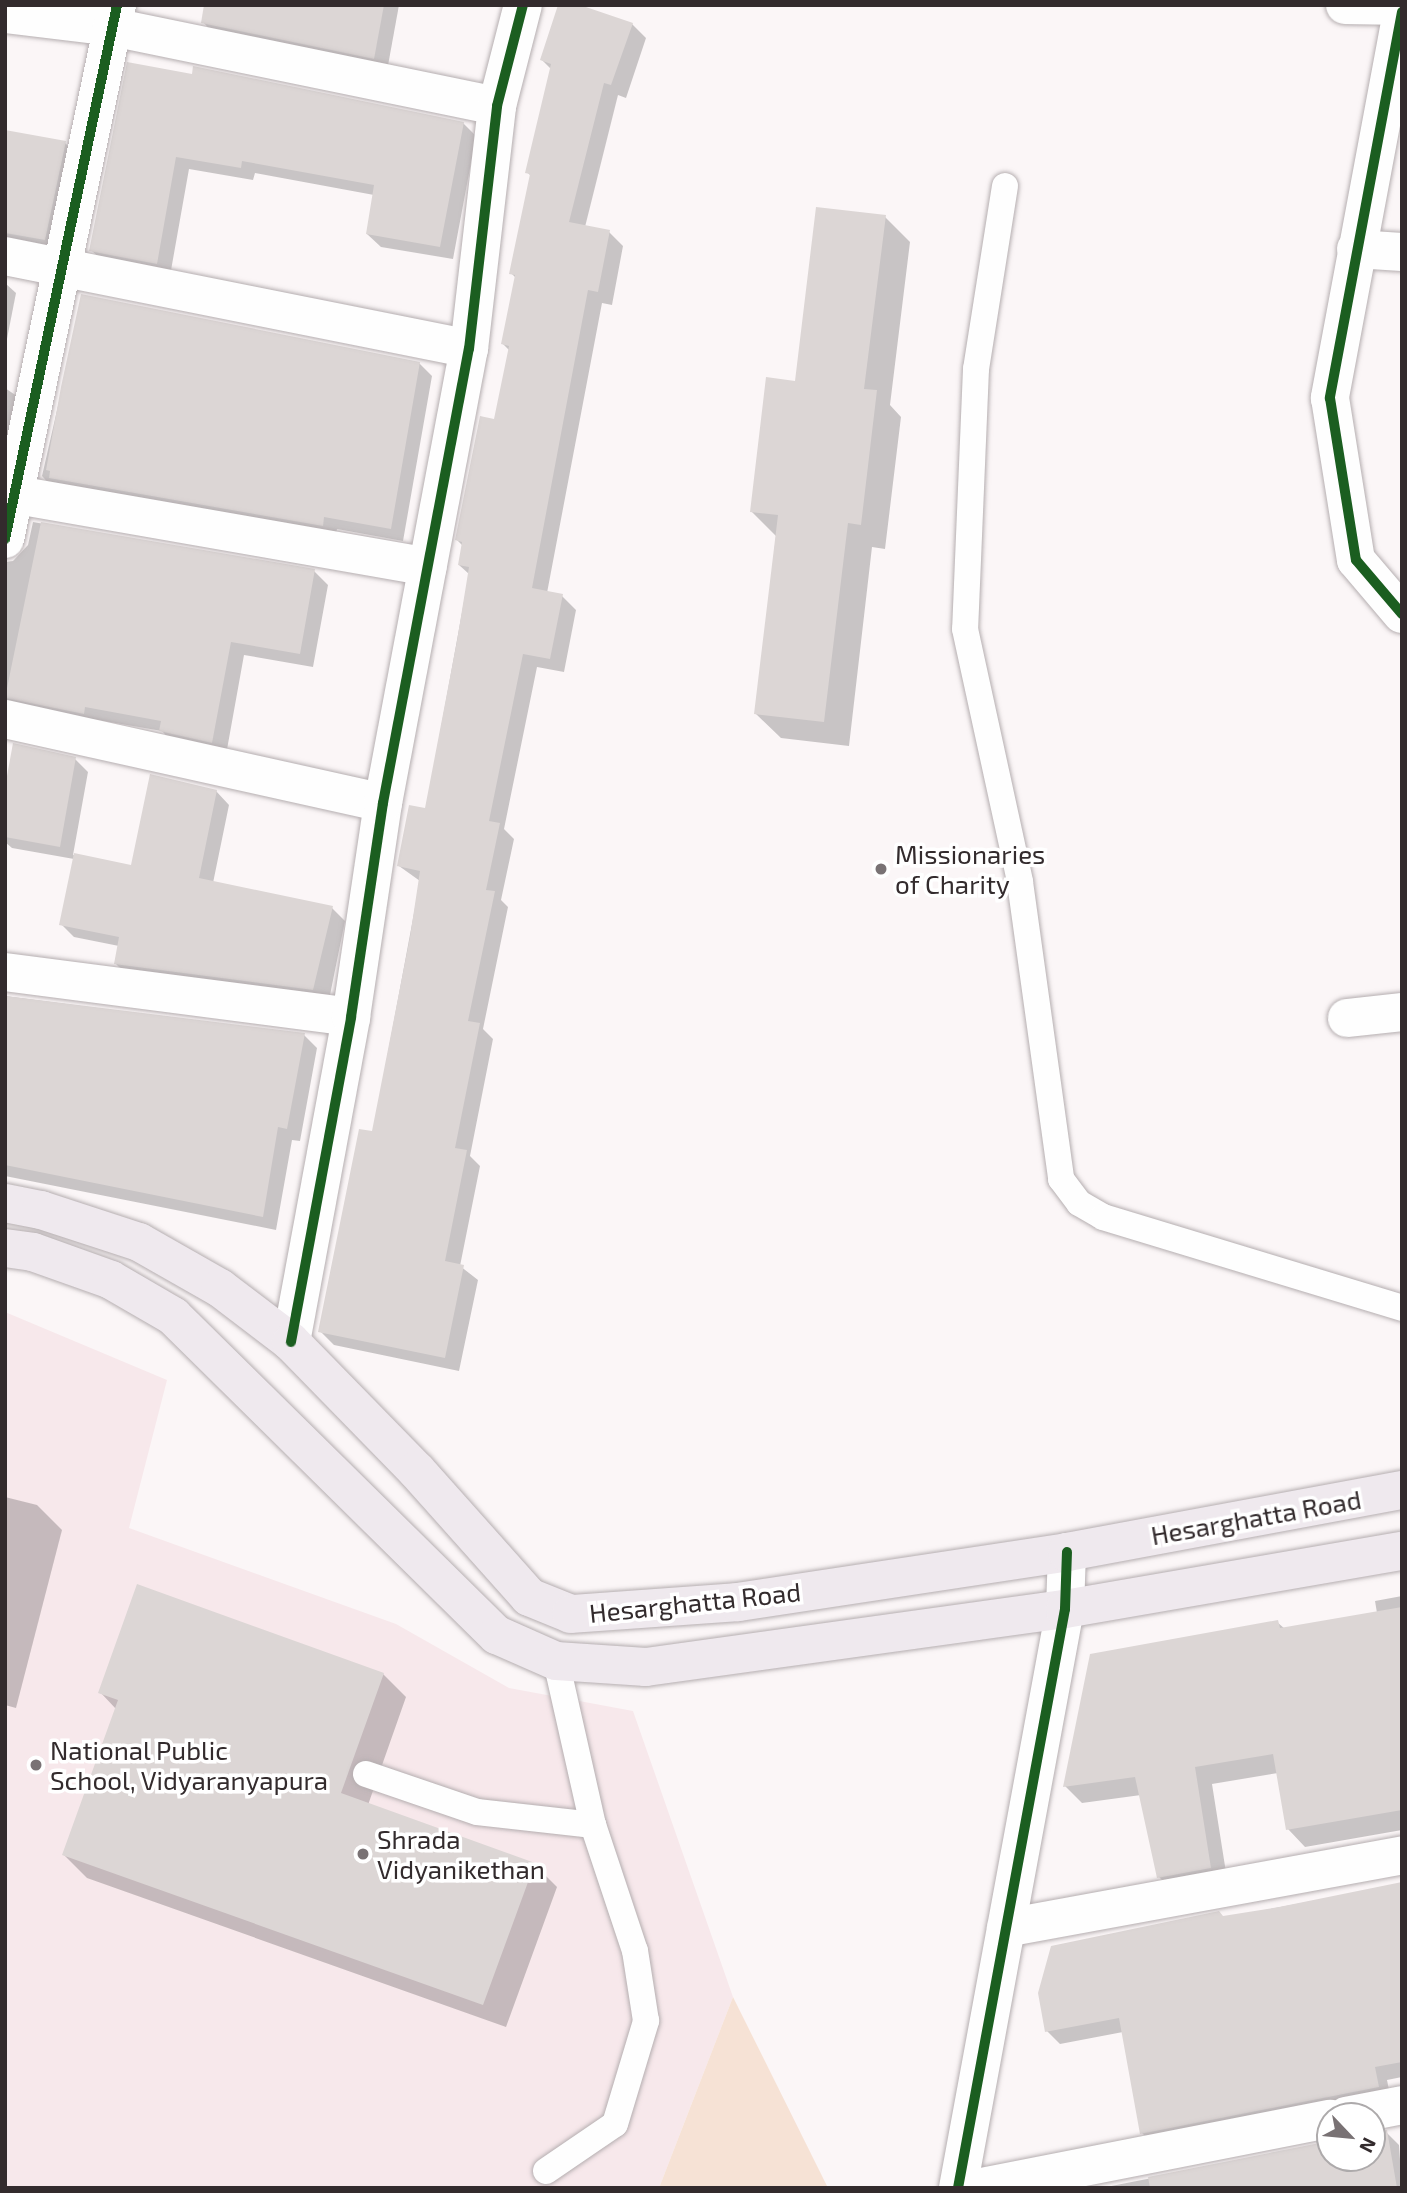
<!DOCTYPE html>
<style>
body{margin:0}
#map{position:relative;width:1407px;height:2193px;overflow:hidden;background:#fbf6f7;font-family:"Exo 2",sans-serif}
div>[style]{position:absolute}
.built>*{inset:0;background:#f7e8eb}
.green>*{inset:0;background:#f6e2d5}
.shadow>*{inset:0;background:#0003}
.building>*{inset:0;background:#dcd6d5}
.roads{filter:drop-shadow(0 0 2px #b5aeb0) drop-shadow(0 0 2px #b5aeb0)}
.lane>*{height:26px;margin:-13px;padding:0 13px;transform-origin:13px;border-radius:13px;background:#fefefe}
.street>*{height:38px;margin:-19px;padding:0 19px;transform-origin:19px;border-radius:19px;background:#fefefe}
.secondary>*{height:38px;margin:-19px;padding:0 19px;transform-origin:19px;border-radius:19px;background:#fefefe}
.primary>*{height:38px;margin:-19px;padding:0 19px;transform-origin:19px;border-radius:19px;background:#efe9ee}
.cycleway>*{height:10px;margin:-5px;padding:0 5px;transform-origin:5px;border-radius:5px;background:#1b5e20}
.dots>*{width:19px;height:19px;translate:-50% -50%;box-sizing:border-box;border:4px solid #fff;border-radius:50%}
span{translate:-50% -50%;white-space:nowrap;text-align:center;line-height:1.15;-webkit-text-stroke:7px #fff;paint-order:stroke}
.poi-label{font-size:26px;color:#332b2d}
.left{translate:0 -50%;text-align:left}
.street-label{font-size:26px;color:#332b2d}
.frame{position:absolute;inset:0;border:7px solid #332b2d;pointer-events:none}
.north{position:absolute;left:1316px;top:2102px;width:70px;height:70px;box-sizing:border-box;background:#fff;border:2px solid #adaaab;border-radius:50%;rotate:116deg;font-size:19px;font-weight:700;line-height:28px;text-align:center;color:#332b2d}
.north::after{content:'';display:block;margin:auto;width:24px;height:32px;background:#797274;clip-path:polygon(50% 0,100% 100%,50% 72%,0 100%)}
</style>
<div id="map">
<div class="built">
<i style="clip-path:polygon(5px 1312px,167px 1380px,129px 1528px,396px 1624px,509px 1688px,633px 1711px,733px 1997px,659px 2188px,5px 2188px)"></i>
</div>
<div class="green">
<i style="clip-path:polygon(733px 1997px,828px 2188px,659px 2188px)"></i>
</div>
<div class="shadow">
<i style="clip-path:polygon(206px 5px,399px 5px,387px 71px,216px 36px,203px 22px)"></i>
<i style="clip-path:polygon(632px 24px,646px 38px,626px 98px,618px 95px,585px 227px,609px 232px,623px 246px,612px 305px,602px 303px,547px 593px,562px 596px,576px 610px,564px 672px,537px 667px,504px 829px,514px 839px,501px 900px,508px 907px,483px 1029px,493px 1039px,470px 1156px,480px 1166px,460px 1266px,478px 1280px,459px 1371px,334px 1345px,320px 1331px,373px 1133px,420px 881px,399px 866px,426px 810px,469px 574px,459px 565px,463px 546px,457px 540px,495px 421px,510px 351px,503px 344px,516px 278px,511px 273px,532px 177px,527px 172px,552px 70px,542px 60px)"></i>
<i style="clip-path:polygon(129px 64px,463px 123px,476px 136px,453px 259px,381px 247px,367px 234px,374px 195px,255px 173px,253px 180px,189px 169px,170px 276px,105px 263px,91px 250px)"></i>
<i style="clip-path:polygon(5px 131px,65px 143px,79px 156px,59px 253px,5px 256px)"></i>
<i style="clip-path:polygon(885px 217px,910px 242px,890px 405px,901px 417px,885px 549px,872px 547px,849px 746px,781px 738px,756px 714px,776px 536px,751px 511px,796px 383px)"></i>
<i style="clip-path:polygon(5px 283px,16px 293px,5px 349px)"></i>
<i style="clip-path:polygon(83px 296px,419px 363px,432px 376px,403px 541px,337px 529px,335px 539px,55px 490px,42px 476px)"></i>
<i style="clip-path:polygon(5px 388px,27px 403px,5px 492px)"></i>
<i style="clip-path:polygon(33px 522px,314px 571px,328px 585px,313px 667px,244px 655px,226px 755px,174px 744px,162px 731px,98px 720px,97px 727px,5px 710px,5px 562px,13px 561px,28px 545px)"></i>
<i style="clip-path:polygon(75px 759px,88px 772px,73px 855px,132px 867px,216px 791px,229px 805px,213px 883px,332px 908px,345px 921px,330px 995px,129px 977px,116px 964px,119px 946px,74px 937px,61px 924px,74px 859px,12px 848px,5px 842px,5px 797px)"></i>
<i style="clip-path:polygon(5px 996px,304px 1035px,317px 1048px,300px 1141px,292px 1140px,276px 1230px,5px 1176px)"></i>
<i style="clip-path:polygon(5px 1497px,37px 1505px,62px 1530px,16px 1708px,5px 1705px)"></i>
<i style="clip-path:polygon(1402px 1596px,1402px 1830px,1305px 1847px,1288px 1829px,1278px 1773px,1212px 1784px,1228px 1885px,1176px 1894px,1159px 1877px,1141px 1795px,1082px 1803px,1065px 1786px,1277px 1622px,1285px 1629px,1377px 1613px,1375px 1601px)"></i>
<i style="clip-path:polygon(383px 1674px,406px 1697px,368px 1805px,534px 1864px,557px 1887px,506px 2027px,87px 1878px,64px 1855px,116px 1709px,100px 1692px)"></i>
<i style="clip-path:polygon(1402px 1884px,1402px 2077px,1387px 2080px,1391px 2100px,1155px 2146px,1142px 2133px,1123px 2032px,1060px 2044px,1047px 2031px,1223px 1918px)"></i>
<i style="clip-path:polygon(1386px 2132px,1399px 2145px,1402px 2188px,1101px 2188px,1330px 2143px,1330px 2158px,1372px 2158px,1372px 2135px)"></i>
</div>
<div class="building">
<i style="clip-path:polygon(204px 5px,384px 5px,374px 59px,201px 23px)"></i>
<i style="clip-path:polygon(558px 5px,580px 5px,633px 23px,611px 85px,604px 83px,569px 222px,610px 230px,598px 292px,588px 290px,532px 588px,563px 594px,550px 659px,523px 654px,489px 821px,500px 823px,486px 890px,495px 891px,468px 1021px,480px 1023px,455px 1148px,467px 1150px,445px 1261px,464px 1265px,445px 1358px,318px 1332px,359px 1129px,372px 1131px,410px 937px,420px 871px,397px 866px,409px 805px,425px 808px,457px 641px,469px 567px,458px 565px,462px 542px,455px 540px,480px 416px,494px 419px,509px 346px,501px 344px,515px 275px,509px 274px,530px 174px,525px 173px,551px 64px,540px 60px)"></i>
<i style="clip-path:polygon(127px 62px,192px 74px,193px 66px,464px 122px,440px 247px,366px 234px,374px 185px,242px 161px,241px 168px,176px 157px,157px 264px,89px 251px)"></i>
<i style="clip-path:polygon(5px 130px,66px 141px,45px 240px,5px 233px)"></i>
<i style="clip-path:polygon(816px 207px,886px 215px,864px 389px,877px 390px,861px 525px,848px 523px,824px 722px,754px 714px,778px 515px,750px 512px,766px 377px,795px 381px)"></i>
<i style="clip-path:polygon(81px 294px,420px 362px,391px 529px,324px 517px,323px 526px,49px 478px,50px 471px,46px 470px,61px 387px)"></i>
<i style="clip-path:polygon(41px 522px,315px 569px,300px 654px,231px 642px,212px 743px,159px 731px,161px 721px,85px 707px,84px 714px,5px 698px)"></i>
<i style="clip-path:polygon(13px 743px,76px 757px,60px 847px,5px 837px,5px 787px)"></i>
<i style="clip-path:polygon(150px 774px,217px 790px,199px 878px,333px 906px,313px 990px,114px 964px,119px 937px,59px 925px,74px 853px,131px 865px)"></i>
<i style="clip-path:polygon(5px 996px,305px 1033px,287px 1129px,278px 1127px,263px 1217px,5px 1165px)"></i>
<i style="clip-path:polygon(137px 1584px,384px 1673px,341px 1793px,535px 1863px,483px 2005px,62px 1855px,118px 1700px,98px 1693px)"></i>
<i style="clip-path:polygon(1402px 1607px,1402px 1810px,1286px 1830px,1273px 1754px,1195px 1767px,1211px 1868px,1157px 1878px,1135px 1777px,1063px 1787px,1090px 1654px,1278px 1620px,1280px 1628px)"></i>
<i style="clip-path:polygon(1402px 1882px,1402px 2062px,1375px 2067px,1379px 2087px,1140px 2134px,1119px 2018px,1045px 2032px,1038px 1993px,1051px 1946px,1219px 1911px,1223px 1916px,1279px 1907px)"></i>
<i style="clip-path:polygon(1387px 2130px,1397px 2188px,1150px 2188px,1148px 2177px,1330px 2141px,1330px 2158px,1372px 2158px,1372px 2133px)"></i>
</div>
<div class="roads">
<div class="lane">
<i style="left:1005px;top:186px;width:185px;rotate:99deg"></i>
<i style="left:976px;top:369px;width:260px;rotate:92.4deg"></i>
<i style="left:965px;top:629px;width:259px;rotate:77.7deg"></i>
<i style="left:1020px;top:882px;width:300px;rotate:82.1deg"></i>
<i style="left:1061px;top:1179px;width:30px;rotate:53deg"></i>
<i style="left:1079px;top:1203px;width:28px;rotate:30deg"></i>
<i style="left:1103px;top:1217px;width:313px;rotate:16.9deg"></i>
<i style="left:366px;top:1774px;width:117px;rotate:18.9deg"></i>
<i style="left:477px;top:1812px;width:117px;rotate:6.4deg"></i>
<i style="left:546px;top:2171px;width:83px;rotate:-34.3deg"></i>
<i style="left:615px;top:2124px;width:108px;rotate:-73.2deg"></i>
<i style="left:646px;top:2021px;width:71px;rotate:-98.9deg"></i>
<i style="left:635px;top:1951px;width:133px;rotate:-108.4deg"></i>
<i style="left:593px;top:1825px;width:168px;rotate:-102.7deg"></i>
</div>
<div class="street">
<i style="left:1345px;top:5px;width:57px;rotate:1deg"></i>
<i style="left:5px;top:14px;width:108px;rotate:6.9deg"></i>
<i style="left:112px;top:27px;width:393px;rotate:11.6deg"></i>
<i style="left:1356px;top:249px;width:46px;rotate:3.7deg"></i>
<i style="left:5px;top:256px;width:473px;rotate:11.3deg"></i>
<i style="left:5px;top:493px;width:429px;rotate:9.9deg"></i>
<i style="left:5px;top:539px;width:546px;rotate:-78.15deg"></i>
<i style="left:5px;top:719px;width:387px;rotate:12.5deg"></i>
<i style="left:5px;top:972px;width:349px;rotate:7.4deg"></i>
<i style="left:1347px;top:1018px;width:55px;rotate:-6.2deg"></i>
<i style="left:291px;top:1342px;width:330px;rotate:-79.5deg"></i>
<i style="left:351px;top:1017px;width:216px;rotate:-81.5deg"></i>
<i style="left:383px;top:803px;width:462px;rotate:-79.3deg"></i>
<i style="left:469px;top:349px;width:245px;rotate:-83.4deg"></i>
<i style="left:497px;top:106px;width:104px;rotate:-75.6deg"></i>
<i style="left:1006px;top:1928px;width:403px;rotate:-10.4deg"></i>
<i style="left:1346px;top:2116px;width:57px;rotate:-11.1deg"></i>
<i style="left:977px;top:2188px;width:360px;rotate:-11.1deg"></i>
</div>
<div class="secondary">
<i style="left:1402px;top:12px;width:393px;rotate:100.6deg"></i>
<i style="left:1330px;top:398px;width:164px;rotate:80.9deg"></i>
<i style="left:1356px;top:560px;width:71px;rotate:49.6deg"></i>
<i style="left:958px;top:2188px;width:589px;rotate:-79.53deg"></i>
<i style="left:1065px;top:1609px;width:57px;rotate:-88deg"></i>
</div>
<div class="primary">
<i style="left:5px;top:1203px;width:37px;rotate:11deg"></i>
<i style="left:41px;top:1210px;width:103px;rotate:18.1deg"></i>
<i style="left:139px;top:1242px;width:93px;rotate:29.6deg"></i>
<i style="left:220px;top:1288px;width:89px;rotate:37.3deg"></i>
<i style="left:291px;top:1342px;width:179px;rotate:45.7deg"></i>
<i style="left:416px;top:1470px;width:170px;rotate:48.3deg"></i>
<i style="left:529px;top:1597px;width:45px;rotate:22deg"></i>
<i style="left:571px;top:1614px;width:167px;rotate:-4.1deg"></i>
<i style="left:738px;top:1602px;width:333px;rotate:-8.6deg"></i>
<i style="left:1067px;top:1552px;width:341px;rotate:-10.5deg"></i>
<i style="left:5px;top:1248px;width:28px;rotate:8deg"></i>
<i style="left:33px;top:1252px;width:83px;rotate:19.7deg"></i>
<i style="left:111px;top:1280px;width:72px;rotate:30.1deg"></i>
<i style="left:173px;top:1316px;width:455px;rotate:44.6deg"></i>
<i style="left:497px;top:1635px;width:64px;rotate:23.8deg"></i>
<i style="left:556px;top:1661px;width:90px;rotate:3.8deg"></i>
<i style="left:646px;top:1667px;width:423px;rotate:-7.9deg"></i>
<i style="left:1065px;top:1609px;width:342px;rotate:-9.8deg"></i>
</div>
</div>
<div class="cycleway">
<i style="left:1402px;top:12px;width:393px;rotate:100.6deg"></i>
<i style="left:1330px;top:398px;width:164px;rotate:80.9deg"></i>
<i style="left:1356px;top:560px;width:71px;rotate:49.6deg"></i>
<i style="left:5px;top:539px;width:546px;rotate:-78.15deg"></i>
<i style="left:291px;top:1342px;width:330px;rotate:-79.5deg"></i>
<i style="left:351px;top:1017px;width:216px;rotate:-81.5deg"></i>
<i style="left:383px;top:803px;width:462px;rotate:-79.3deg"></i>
<i style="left:469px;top:349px;width:245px;rotate:-83.4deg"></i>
<i style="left:497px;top:106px;width:104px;rotate:-75.6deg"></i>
<i style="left:958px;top:2188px;width:589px;rotate:-79.53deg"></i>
<i style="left:1065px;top:1609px;width:57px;rotate:-88deg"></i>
</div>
<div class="dots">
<i style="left:881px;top:869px;background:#797274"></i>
<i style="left:36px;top:1765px;background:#797274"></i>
<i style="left:363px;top:1854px;background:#797274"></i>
</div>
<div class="poi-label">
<span class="left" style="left:895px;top:869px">Missionaries<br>of Charity</span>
<span class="left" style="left:50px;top:1765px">National Public<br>School, Vidyaranyapura</span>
<span class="left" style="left:377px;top:1854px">Shrada<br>Vidyanikethan</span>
</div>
<div class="street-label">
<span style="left:1256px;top:1517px;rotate:-10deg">Hesarghatta Road</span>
<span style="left:695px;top:1602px;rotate:-6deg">Hesarghatta Road</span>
</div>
<div class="frame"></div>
<div class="north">N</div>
</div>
